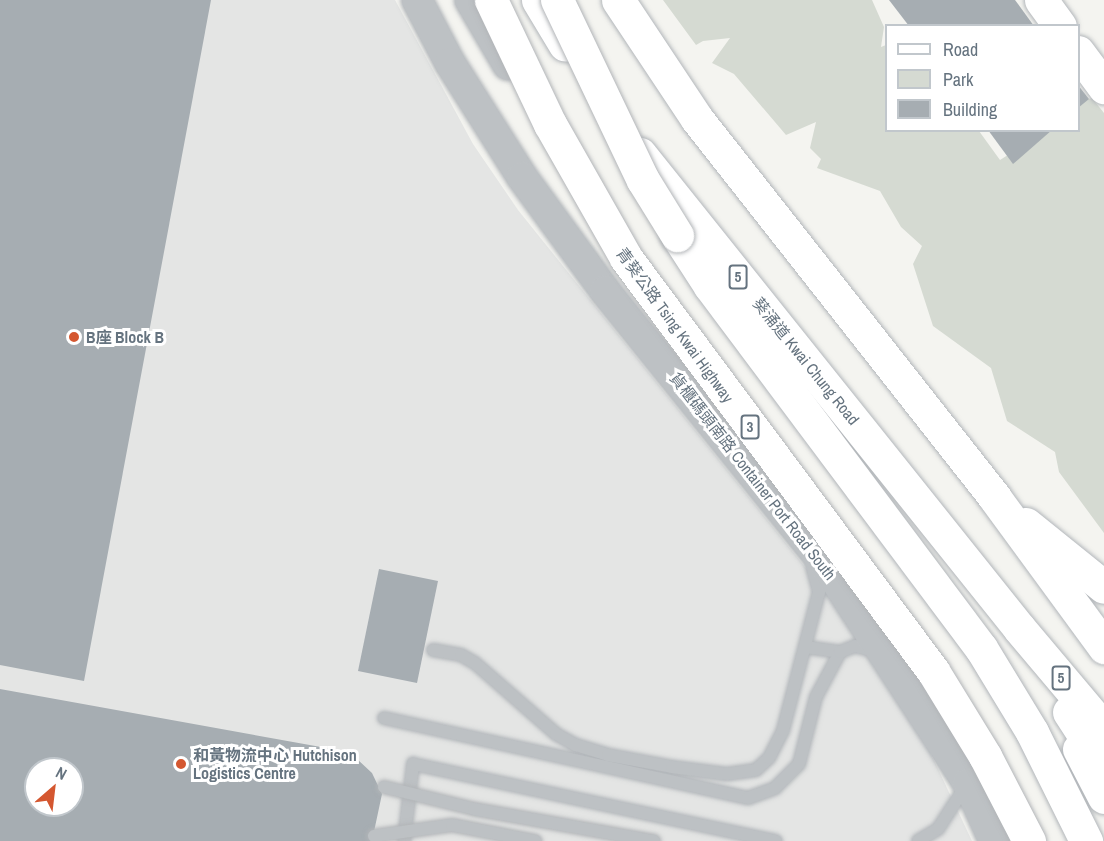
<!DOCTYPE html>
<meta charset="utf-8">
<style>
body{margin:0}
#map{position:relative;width:1104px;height:841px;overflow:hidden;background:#f4f4f0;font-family:"Archivo Narrow","Noto Sans TC",sans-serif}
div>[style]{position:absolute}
.built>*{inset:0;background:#e4e5e4}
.green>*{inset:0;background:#d5dad2}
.building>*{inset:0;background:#a6adb2}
.roads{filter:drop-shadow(0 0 2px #b2b6ba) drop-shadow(0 0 2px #b2b6ba)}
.service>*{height:12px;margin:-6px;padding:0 6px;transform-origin:6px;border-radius:6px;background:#bdc1c4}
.tertiary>*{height:30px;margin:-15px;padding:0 15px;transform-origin:15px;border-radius:15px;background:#bdc1c4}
.secondary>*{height:33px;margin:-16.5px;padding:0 16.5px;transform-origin:16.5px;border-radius:16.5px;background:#fff}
.trunk>*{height:33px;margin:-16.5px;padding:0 16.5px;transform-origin:16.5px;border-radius:16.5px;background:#fff}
.motorway>*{height:33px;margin:-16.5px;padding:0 16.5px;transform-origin:16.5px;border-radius:16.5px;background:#fff}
.bridges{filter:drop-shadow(0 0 2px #b2b5b8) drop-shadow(0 0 2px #b2b5b8)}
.service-bridge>*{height:12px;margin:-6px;padding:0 6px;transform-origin:6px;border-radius:6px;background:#bdc1c4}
.motorway-bridge>*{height:33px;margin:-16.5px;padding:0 16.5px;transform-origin:16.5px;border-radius:16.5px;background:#fff}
.dots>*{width:16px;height:16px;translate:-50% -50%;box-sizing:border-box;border:3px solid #fff;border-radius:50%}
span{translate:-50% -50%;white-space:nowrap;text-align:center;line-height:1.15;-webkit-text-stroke:6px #fff;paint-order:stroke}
.shield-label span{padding:2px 4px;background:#fff;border:2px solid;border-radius:4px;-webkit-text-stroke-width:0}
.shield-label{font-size:15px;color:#65737f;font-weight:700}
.street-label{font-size:16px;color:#65737f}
.poi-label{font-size:16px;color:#65737f;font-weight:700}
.left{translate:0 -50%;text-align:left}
.legend{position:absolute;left:885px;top:24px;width:195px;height:108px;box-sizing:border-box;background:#fff;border:2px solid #c1c7cc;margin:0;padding:8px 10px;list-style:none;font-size:18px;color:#65737f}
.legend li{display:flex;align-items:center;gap:12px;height:30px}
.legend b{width:30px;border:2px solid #c1c7cc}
.north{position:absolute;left:24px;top:757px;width:60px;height:60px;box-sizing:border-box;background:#fff;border:2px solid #c1c7cc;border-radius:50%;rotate:28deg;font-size:16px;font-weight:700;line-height:24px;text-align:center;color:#65737f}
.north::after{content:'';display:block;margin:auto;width:21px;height:27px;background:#d45730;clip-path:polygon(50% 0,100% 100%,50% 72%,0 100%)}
</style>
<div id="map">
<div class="built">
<i style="clip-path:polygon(evenodd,0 0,395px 0,473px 144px,518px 210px,837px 607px,930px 752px,972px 841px,0 841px,0 0,36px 769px,72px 769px,72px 805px,36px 805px,36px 769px)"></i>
</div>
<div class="green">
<i style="clip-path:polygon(663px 0,872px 0,884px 27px,881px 47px,886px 45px,886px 130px,979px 131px,1000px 160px,1045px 131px,1078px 130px,1079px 102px,1092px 98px,1104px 113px,1104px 533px,1059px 472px,1055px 452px,1007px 421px,991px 368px,933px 326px,913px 264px,922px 246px,901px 227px,880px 191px,817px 168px,821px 159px,810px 148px,816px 122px,786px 135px,734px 74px,712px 63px,730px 38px,703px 41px,696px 45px)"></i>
</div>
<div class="building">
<i style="clip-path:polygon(0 0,211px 0,84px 681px,0 665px)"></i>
<i style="clip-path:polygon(889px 0,1015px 0,1034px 26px,909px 26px)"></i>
<i style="clip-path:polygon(1078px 85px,1089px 99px,1078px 108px)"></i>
<i style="clip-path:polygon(988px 130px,1052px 130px,1013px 164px)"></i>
<i style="clip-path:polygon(379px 569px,438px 581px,417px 683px,358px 671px)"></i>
<i style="clip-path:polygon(evenodd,0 689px,332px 749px,357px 759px,372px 773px,382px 794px,372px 841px,0 841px,0 689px,36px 769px,72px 769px,72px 805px,36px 805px,36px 769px)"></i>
</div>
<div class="roads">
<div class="service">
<i style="left:805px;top:647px;width:35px;rotate:8deg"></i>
<i style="left:433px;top:650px;width:28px;rotate:10deg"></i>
<i style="left:461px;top:655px;width:16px;rotate:30deg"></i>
<i style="left:475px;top:663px;width:108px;rotate:41.2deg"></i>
<i style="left:556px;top:734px;width:23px;rotate:29deg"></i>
<i style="left:576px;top:745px;width:34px;rotate:17deg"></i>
<i style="left:608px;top:755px;width:65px;rotate:10.6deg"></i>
<i style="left:672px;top:767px;width:55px;rotate:7.3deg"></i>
<i style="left:727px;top:774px;width:29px;rotate:-8deg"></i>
<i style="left:756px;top:770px;width:18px;rotate:-43deg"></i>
<i style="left:769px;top:758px;width:31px;rotate:-63deg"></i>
<i style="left:783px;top:730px;width:143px;rotate:-75.4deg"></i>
<i style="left:819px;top:592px;width:30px;rotate:-105deg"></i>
<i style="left:384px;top:718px;width:373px;rotate:12.4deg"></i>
<i style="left:748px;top:798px;width:29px;rotate:-20deg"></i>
<i style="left:775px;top:788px;width:34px;rotate:-45deg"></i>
<i style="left:799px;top:764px;width:69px;rotate:-75.8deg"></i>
<i style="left:816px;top:697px;width:51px;rotate:-61.9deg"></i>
<i style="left:840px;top:652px;width:16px;rotate:-22deg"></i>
<i style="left:855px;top:646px;width:21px;rotate:14deg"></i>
<i style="left:404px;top:841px;width:78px;rotate:-83.3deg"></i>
<i style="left:413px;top:764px;width:371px;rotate:12deg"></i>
<i style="left:918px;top:841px;width:23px;rotate:-31deg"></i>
<i style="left:938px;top:829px;width:54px;rotate:-57.2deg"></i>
</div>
<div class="tertiary">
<i style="left:417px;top:0;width:71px;rotate:62.4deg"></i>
<i style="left:450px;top:63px;width:135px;rotate:57.7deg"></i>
<i style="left:522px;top:177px;width:141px;rotate:53.9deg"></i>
<i style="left:605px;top:291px;width:354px;rotate:51.2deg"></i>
<i style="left:827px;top:567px;width:258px;rotate:56.9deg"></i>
<i style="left:968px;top:783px;width:64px;rotate:65.9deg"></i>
<i style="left:470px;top:0;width:75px;rotate:59.7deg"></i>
</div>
<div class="secondary">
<i style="left:1041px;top:0;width:32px;rotate:54deg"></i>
<i style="left:1078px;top:52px;width:44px;rotate:53.4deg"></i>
</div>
<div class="trunk">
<i style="left:538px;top:0;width:52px;rotate:59deg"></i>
<i style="left:618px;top:0;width:143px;rotate:56.4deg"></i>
<i style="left:697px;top:119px;width:482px;rotate:51.8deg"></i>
<i style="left:995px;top:498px;width:185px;rotate:53.8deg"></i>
<i style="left:640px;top:154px;width:607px;rotate:51.35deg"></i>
<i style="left:1019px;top:628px;width:132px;rotate:49.9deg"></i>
<i style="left:1026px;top:524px;width:100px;rotate:38.9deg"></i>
<i style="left:1069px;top:712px;width:64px;rotate:57.1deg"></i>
<i style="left:1079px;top:749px;width:54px;rotate:62.5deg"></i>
</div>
<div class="motorway">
<i style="left:677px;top:235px;width:61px;rotate:57.1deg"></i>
<i style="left:710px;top:286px;width:452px;rotate:53.2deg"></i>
<i style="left:981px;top:648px;width:98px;rotate:58.7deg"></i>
<i style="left:1032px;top:732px;width:122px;rotate:63.6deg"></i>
</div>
</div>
<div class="bridges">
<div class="service-bridge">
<i style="left:384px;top:787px;width:93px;rotate:13.7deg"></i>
<i style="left:474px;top:809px;width:183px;rotate:10.1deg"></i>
<i style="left:374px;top:836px;width:79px;rotate:-8deg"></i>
<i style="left:452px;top:825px;width:85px;rotate:10.9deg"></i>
</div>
<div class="motorway-bridge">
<i style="left:491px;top:0;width:137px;rotate:64.6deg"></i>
<i style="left:550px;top:124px;width:154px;rotate:60.4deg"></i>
<i style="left:626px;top:258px;width:515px;rotate:53.38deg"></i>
<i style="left:933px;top:671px;width:100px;rotate:58.5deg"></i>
<i style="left:985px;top:756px;width:96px;rotate:62.6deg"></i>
<i style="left:557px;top:0;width:199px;rotate:64.5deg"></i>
<i style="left:643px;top:180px;width:65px;rotate:58.3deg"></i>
</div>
</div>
<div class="dots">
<i style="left:74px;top:337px;background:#d45730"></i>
<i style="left:181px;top:764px;background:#d45730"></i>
</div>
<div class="shield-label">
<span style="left:738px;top:277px">5</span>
<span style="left:750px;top:427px">3</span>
<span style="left:1061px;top:678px">5</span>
</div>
<div class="street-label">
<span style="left:675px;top:325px;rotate:54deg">青葵公路 Tsing Kwai Highway</span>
<span style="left:806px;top:361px;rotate:51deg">葵涌道 Kwai Chung Road</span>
<span style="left:753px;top:476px;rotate:52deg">貨櫃碼頭南路 Container Port Road South</span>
</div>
<div class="poi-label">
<span class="left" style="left:86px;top:337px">B座 Block B</span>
<span class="left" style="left:193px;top:764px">和黃物流中心 Hutchison<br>Logistics Centre</span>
</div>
<ul class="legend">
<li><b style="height:8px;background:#fff"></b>Road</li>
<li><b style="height:16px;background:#d5dad2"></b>Park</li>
<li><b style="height:16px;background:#a6adb2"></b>Building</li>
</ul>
<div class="north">N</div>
</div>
